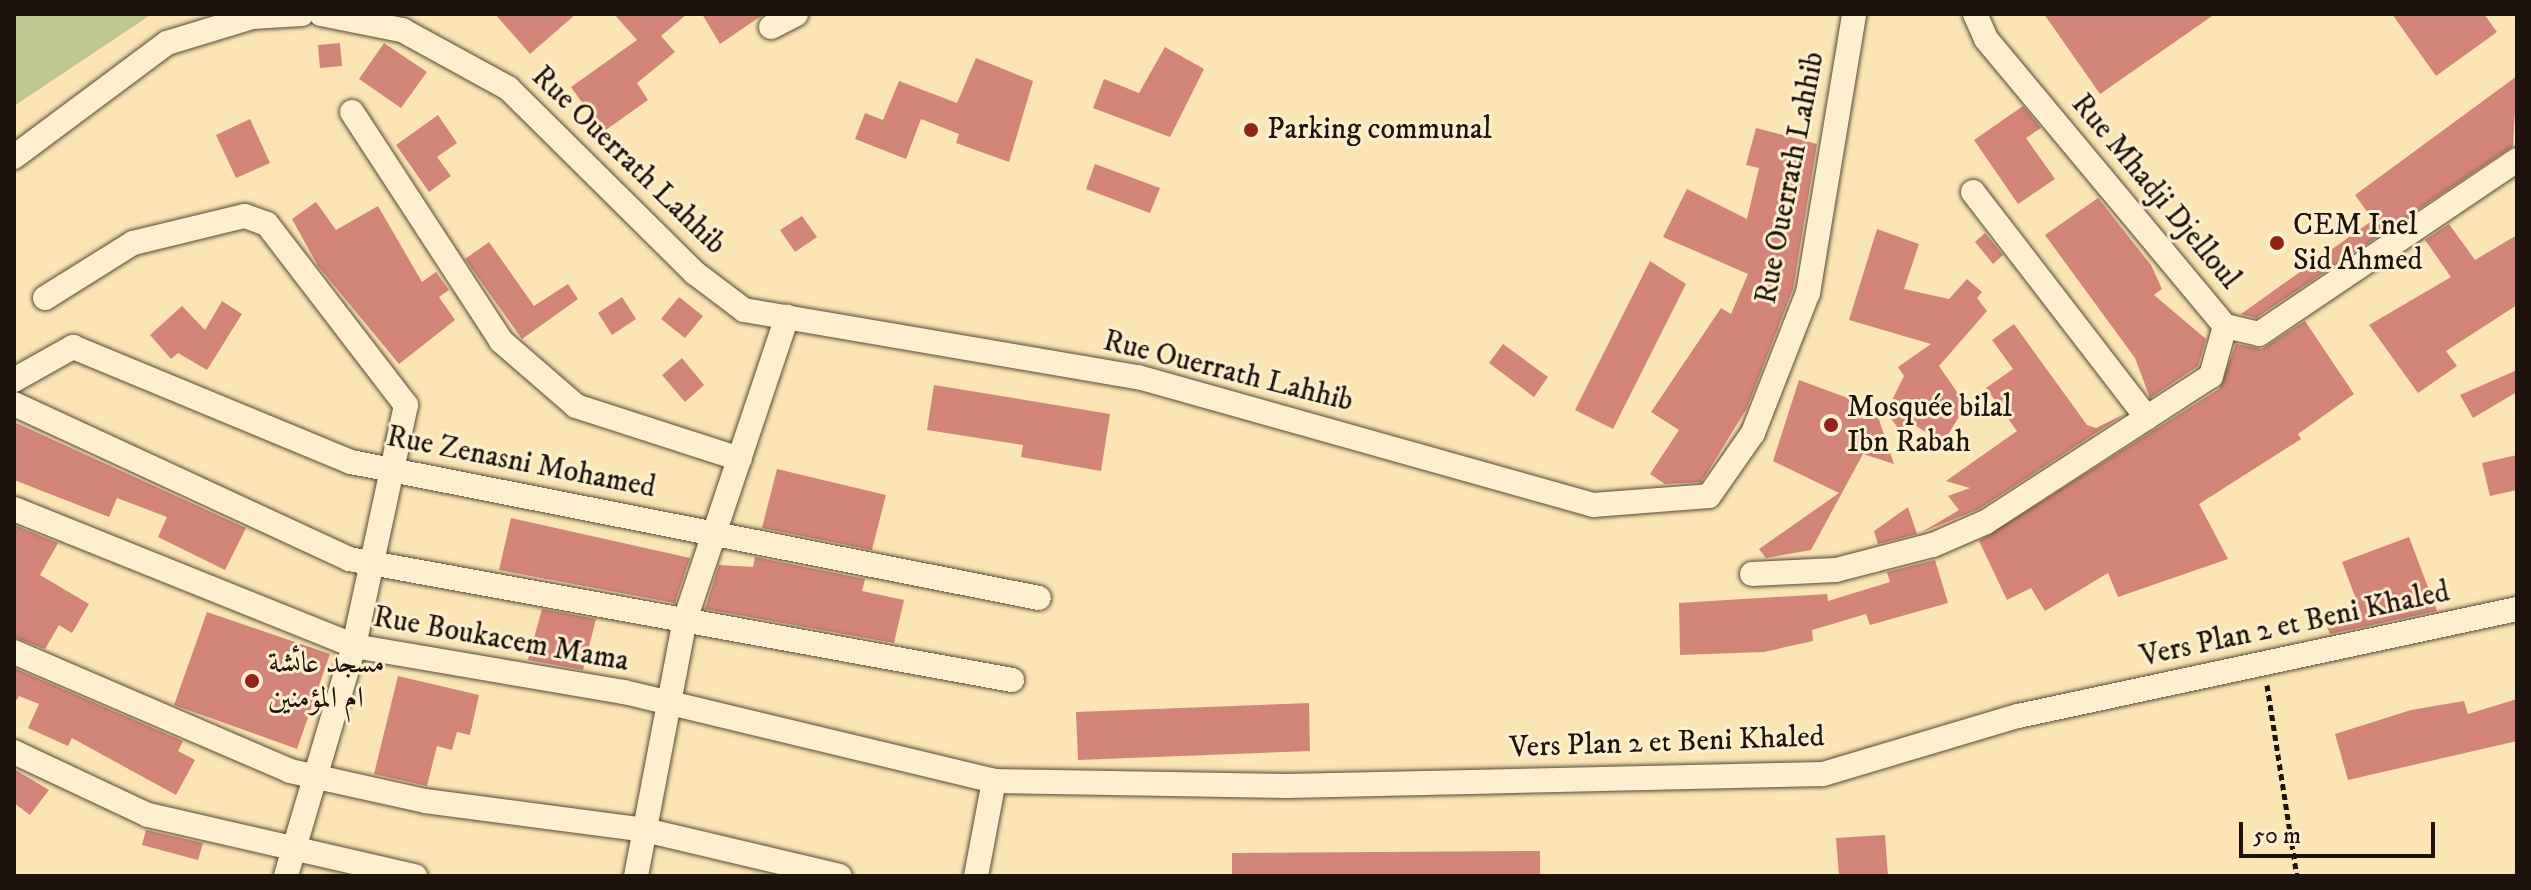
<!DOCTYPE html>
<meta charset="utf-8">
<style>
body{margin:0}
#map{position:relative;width:2531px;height:890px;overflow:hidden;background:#fbe5b5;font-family:"IM FELL DW Pica",Amiri,serif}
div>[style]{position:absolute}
.green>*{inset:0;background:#bec58d}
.building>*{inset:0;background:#d28478}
.path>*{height:5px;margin-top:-2.5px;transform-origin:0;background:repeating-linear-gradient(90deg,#1e130c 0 6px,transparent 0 10px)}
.roads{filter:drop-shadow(0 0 2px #554836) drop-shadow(0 0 2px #554836)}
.minor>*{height:24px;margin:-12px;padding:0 12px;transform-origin:12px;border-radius:12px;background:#fceecf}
.dots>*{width:22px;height:22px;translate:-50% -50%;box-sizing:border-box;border:4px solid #fceecf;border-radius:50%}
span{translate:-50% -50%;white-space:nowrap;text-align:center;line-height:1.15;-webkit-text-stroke:6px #fceecf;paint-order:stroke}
.poi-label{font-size:30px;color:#1e130c}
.left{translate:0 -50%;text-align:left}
.street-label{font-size:30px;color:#1e130c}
.frame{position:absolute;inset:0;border:16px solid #1e130c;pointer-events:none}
.scale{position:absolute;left:2239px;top:822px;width:196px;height:36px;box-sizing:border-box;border:4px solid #1e130c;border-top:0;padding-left:10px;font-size:24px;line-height:28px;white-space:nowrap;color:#1e130c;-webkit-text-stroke:6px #fceecf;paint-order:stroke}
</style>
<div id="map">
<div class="green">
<i style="clip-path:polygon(14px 14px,152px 14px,14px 106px)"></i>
</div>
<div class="building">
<i style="clip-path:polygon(495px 14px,576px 14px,530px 54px)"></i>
<i style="clip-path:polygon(614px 14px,687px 14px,661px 36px,675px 52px,637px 83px,648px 100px,603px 132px,571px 87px,637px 40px)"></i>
<i style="clip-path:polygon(702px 14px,764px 14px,720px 44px)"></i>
<i style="clip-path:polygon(2044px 14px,2215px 14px,2100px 94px)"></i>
<i style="clip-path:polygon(2392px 14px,2484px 14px,2497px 32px,2436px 76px)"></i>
<i style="clip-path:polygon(340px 43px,342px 66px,320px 68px,318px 45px)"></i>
<i style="clip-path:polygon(384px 43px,427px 72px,401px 108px,359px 79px)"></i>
<i style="clip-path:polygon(1165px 47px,1204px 69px,1170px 137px,1093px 108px,1104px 79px,1139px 93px)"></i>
<i style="clip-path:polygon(976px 58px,1033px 81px,1009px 162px,956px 143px,959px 134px,921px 119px,906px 159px,855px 139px,865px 113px,883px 120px,899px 81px,957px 103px)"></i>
<i style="clip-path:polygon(2517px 76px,2513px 146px,2256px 318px,2241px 314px,2373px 220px,2355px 195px)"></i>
<i style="clip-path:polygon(2023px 106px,2041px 128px,2026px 138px,2055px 179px,2018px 204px,1974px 140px)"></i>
<i style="clip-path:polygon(438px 115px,457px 143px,437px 157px,451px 176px,429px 192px,396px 145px)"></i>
<i style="clip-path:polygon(250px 119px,270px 163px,236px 178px,216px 135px)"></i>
<i style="clip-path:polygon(1756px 128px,1817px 144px,1793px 289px,1747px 408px,1707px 473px,1701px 482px,1665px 484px,1650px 474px,1679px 430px,1651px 412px,1721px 308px,1731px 314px,1748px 274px,1663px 237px,1687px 189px,1747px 219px,1759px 168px,1746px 165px)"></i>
<i style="clip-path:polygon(1095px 164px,1160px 188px,1150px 213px,1086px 189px)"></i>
<i style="clip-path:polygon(2098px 198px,2151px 265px,2162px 289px,2154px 295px,2206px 339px,2198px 366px,2150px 398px,2135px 358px,2045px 235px)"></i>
<i style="clip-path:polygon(316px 202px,336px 230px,378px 206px,422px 282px,436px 272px,449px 290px,439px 297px,455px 320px,399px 364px,318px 266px,292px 219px)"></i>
<i style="clip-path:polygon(802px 216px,817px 237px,795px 252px,780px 230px)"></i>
<i style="clip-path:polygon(2449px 224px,2475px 260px,2517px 235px,2517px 305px,2446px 351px,2457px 366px,2418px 393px,2369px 325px,2451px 277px,2425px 240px)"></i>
<i style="clip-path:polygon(1877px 229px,1919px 244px,1904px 289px,1949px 299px,1967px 279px,1982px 292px,1977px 298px,1987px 311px,1939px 366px,1966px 405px,1943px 443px,1913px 424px,1907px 440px,1886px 412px,1904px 376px,1898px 367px,1931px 344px,1849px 320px)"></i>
<i style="clip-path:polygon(1985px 233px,2003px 255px,1993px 264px,1975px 242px)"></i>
<i style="clip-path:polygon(489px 242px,534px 306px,568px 284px,578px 299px,522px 339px,465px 259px)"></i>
<i style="clip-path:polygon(1650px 261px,1686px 284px,1613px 429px,1575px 410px)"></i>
<i style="clip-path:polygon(622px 297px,636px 319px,612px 335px,598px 313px)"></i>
<i style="clip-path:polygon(679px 297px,703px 316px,685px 338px,661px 319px)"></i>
<i style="clip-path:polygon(222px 301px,242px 314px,207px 370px,178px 353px,171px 359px,150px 335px,182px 306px,205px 330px)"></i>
<i style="clip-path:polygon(2305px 321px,2354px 394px,2298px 434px,2301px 439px,2199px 504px,2228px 559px,2118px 597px,2108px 573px,2045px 611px,2031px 588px,2007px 600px,1979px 541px,2219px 389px,2236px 344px,2262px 349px)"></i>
<i style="clip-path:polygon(2014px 324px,2087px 425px,2096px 428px,2125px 414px,1979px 509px,1922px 532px,1959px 510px,1948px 496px,1970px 488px,1946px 481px,2017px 431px,1986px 388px,2013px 369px,1992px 340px)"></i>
<i style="clip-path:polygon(1503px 344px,1548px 377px,1534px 397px,1489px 363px)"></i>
<i style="clip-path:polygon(682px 358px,704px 385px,685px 402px,662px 375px)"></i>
<i style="clip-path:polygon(2517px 370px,2517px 392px,2473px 418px,2460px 395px)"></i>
<i style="clip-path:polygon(1799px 380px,1875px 408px,1894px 464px,1863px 454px,1811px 550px,1766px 558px,1759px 549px,1839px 493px,1773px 461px)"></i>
<i style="clip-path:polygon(934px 385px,1110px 414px,1101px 471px,1021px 457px,1023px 445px,927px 430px)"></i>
<i style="clip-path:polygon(14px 422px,246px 528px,225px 570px,158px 537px,167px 517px,117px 498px,109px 517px,14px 480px)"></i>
<i style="clip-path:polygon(2517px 455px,2517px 490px,2490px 496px,2482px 463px)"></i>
<i style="clip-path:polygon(777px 469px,886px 495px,872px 550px,762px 528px)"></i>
<i style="clip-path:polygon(1908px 507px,1917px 534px,1878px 544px,1874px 531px)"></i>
<i style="clip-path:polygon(511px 518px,690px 558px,675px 603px,499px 570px)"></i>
<i style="clip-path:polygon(14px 525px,58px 543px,40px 575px,89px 604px,72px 633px,59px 625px,45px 649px,14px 637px)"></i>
<i style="clip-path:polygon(2409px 537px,2437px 611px,2330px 634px,2327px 627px,2362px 615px,2342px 562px)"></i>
<i style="clip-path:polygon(755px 557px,865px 579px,862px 591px,904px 600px,894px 643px,705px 609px,719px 565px,753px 567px)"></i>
<i style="clip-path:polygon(1935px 560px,1948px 603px,1870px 625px,1866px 614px,1812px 630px,1813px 641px,1764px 652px,1680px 655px,1679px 603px,1827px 594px,1828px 601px,1890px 582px,1887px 572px)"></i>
<i style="clip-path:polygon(542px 609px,596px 619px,583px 670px,528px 660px)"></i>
<i style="clip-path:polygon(207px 612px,330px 654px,297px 749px,174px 705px)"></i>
<i style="clip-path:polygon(14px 668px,183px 741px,178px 751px,195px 760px,176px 795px,72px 738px,68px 746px,28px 728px,39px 704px,19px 696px,14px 704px)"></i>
<i style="clip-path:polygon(398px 676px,479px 695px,470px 735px,457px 732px,452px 750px,437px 746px,427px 786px,374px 774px)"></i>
<i style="clip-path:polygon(2517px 699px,2517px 741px,2348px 780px,2335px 734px,2411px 710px,2464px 701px,2468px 714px)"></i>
<i style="clip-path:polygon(1309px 703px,1310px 751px,1078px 760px,1076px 712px)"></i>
<i style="clip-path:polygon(14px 769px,49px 790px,30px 815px,14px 803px)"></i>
<i style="clip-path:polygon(146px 830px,203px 843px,198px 860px,142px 845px)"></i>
<i style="clip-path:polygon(1885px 835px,1888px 876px,1839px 876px,1836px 838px)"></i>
<i style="clip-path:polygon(1540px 851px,1540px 876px,1232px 876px,1232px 853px)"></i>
</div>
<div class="path">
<i style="left:2267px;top:685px;width:193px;rotate:81.1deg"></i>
</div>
<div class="roads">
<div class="minor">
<i style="left:321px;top:14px;width:83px;rotate:11.2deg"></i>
<i style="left:402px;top:30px;width:121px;rotate:28.7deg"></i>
<i style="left:508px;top:88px;width:263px;rotate:44.7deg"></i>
<i style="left:695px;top:273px;width:61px;rotate:37.1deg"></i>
<i style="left:744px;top:310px;width:400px;rotate:9.7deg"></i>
<i style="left:1138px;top:377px;width:473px;rotate:15.7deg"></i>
<i style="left:1593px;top:505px;width:116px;rotate:-4.4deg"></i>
<i style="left:1709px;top:496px;width:77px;rotate:-55.1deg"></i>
<i style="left:1753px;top:433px;width:150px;rotate:-68.6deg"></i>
<i style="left:1808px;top:293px;width:283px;rotate:-80.6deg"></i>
<i style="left:1975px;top:14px;width:27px;rotate:66deg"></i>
<i style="left:1986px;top:39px;width:373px;rotate:50.2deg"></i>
<i style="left:2225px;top:326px;width:35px;rotate:13deg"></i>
<i style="left:2259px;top:334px;width:311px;rotate:-34deg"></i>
<i style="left:771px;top:27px;width:28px;rotate:-27deg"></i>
<i style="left:352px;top:112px;width:273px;rotate:56.9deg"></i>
<i style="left:501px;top:341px;width:99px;rotate:40.9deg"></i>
<i style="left:576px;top:406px;width:172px;rotate:17.9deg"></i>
<i style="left:14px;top:157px;width:191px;rotate:-36.7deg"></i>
<i style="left:167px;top:43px;width:89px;rotate:-17deg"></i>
<i style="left:252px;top:17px;width:50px;rotate:-3.4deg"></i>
<i style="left:1973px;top:192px;width:285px;rotate:52.4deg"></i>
<i style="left:45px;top:298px;width:104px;rotate:-32deg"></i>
<i style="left:133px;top:243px;width:115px;rotate:-13.6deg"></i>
<i style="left:245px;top:216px;width:23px;rotate:20deg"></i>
<i style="left:267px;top:224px;width:228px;rotate:52.5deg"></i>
<i style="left:406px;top:405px;width:247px;rotate:102.2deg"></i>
<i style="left:354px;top:646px;width:240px;rotate:106.5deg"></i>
<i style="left:14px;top:380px;width:68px;rotate:-29.2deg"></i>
<i style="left:73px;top:347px;width:301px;rotate:22.5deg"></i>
<i style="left:351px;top:462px;width:701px;rotate:11.18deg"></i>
<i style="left:14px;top:404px;width:369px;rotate:24.8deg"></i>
<i style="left:349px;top:559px;width:674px;rotate:10.34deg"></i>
<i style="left:14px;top:509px;width:367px;rotate:21.9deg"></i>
<i style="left:354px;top:646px;width:274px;rotate:9.7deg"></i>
<i style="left:624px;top:692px;width:381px;rotate:13.5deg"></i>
<i style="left:1752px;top:574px;width:84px;rotate:-2.7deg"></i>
<i style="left:1836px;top:570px;width:100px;rotate:-14.5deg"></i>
<i style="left:1933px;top:545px;width:58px;rotate:-23.5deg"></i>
<i style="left:1986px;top:522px;width:268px;rotate:-33deg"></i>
<i style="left:2211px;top:376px;width:52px;rotate:-74.4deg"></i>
<i style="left:14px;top:652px;width:301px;rotate:23.3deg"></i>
<i style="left:290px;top:771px;width:138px;rotate:12.5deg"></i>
<i style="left:425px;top:801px;width:222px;rotate:7.5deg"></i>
<i style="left:645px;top:830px;width:200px;rotate:13.3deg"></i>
<i style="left:14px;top:752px;width:148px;rotate:25.2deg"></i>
<i style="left:148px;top:815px;width:274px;rotate:12.9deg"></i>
<i style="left:636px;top:876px;width:261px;rotate:-79.2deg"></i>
<i style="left:685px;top:620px;width:320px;rotate:-71.4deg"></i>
<i style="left:976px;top:876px;width:97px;rotate:-79.3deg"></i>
<i style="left:994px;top:781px;width:293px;rotate:1deg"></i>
<i style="left:1287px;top:786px;width:536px;rotate:-1.28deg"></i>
<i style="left:1823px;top:774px;width:203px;rotate:-16.6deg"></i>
<i style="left:2018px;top:716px;width:510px;rotate:-12.1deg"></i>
</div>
</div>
<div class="dots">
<i style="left:1251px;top:130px;background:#8f2418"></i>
<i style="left:2277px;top:243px;background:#8f2418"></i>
<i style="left:1831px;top:425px;background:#8f2418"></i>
<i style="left:252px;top:681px;background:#8f2418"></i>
</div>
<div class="poi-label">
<span class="left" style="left:1267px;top:130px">Parking communal</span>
<span class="left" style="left:2293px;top:243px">CEM Inel<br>Sid Ahmed</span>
<span class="left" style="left:1847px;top:425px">Mosquée bilal<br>Ibn Rabah</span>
<span class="left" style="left:268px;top:681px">مسجد عائشة<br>ام المؤمنين</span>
</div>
<div class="street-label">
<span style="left:628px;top:161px;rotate:44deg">Rue Ouerrath Lahhib</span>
<span style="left:1791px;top:178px;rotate:-79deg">Rue Ouerrath Lahhib</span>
<span style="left:2155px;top:192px;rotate:50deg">Rue Mhadji Djelloul</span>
<span style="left:1228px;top:372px;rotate:14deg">Rue Ouerrath Lahhib</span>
<span style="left:521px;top:463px;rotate:11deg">Rue Zenasni Mohamed</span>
<span style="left:2295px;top:625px;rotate:-12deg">Vers Plan 2 et Beni Khaled</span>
<span style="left:501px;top:640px;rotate:10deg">Rue Boukacem Mama</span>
<span style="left:1667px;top:743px;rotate:-2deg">Vers Plan 2 et Beni Khaled</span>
</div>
<div class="frame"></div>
<div class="scale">50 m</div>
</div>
